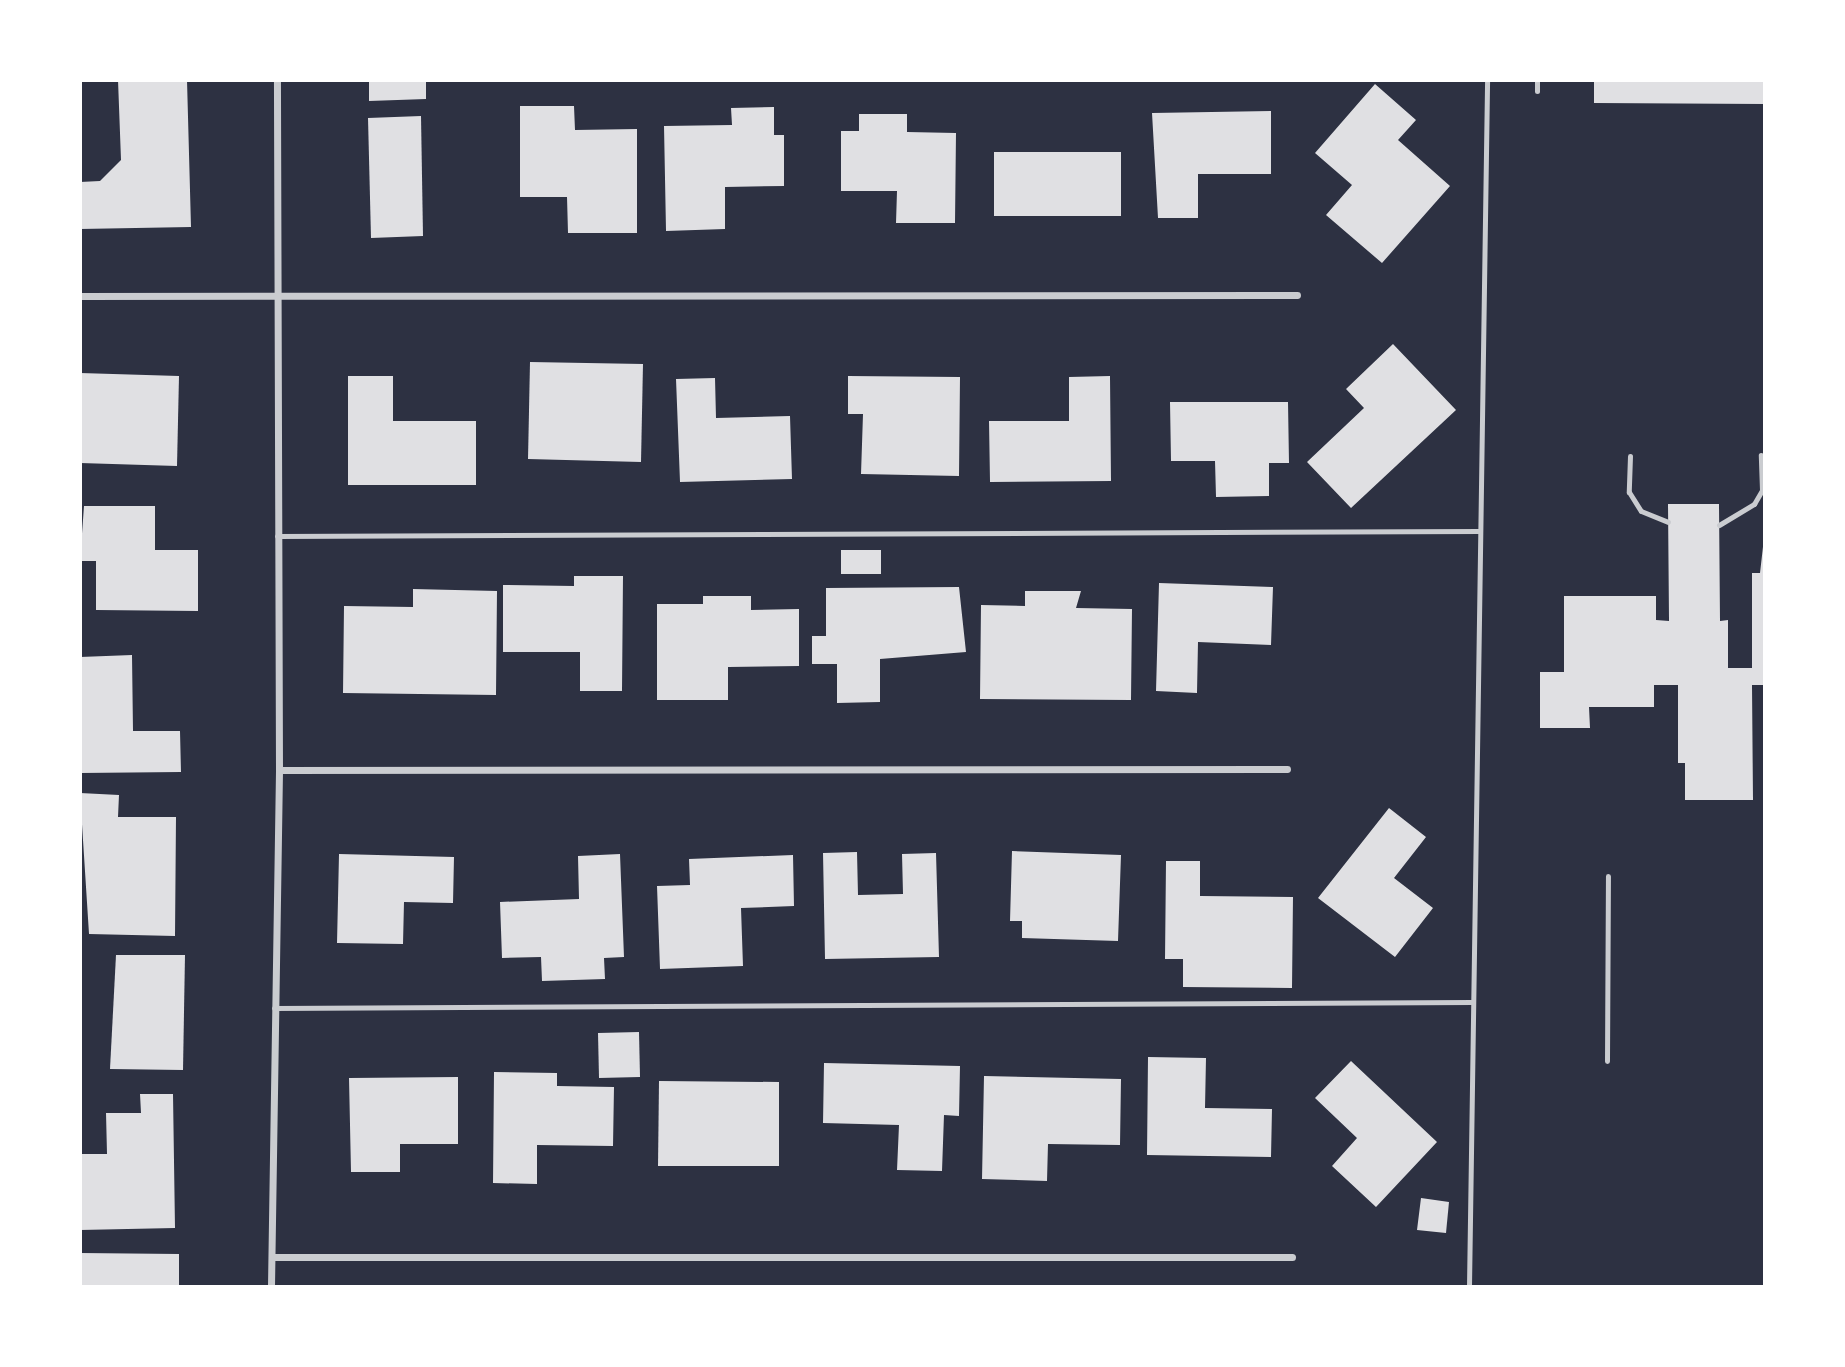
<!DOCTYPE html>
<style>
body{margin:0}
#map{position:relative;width:1845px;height:1367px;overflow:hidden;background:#2d3142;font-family:Montserrat,sans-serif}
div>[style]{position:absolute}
.building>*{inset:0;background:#e0e0e3}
.service>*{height:5px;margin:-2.5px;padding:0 2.5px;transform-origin:2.5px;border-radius:2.5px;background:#caccd0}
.minor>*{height:7px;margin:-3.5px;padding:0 3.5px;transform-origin:3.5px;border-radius:3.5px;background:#caccd0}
span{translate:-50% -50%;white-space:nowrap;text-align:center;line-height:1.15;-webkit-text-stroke:7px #fff;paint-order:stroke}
.frame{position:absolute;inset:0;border:82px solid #fff;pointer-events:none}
</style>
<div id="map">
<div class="building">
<i style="clip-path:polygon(118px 80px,187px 80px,191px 227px,80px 229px,80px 182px,100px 181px,121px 160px)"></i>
<i style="clip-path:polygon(369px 80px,426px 80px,426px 99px,369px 101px)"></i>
<i style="clip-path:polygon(1594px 80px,1764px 80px,1764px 104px,1594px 103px)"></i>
<i style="clip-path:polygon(1375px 84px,1416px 120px,1398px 140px,1450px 186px,1382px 263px,1326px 215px,1352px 185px,1315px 153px)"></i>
<i style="clip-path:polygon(520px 106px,574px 106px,575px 130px,637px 129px,637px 233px,568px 233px,567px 197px,520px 197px)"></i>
<i style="clip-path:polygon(774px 107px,774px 135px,784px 135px,784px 186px,725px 187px,725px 229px,666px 231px,664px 126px,732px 125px,731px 108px)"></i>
<i style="clip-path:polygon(1271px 111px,1271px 174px,1198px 174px,1198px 218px,1158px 218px,1152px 113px)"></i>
<i style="clip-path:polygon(859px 114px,907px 114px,907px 132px,956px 133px,955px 223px,896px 223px,897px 191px,841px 191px,841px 131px,859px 131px)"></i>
<i style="clip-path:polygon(421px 116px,423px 236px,371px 238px,368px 118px)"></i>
<i style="clip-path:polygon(994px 152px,1121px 152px,1121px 216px,994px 216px)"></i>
<i style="clip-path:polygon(1393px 344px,1456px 410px,1351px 508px,1307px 462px,1364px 408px,1346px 389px)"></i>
<i style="clip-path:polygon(530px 362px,643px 364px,641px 462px,528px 459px)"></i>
<i style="clip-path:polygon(80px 373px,179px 376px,177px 466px,80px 463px)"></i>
<i style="clip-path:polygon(348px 376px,393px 376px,393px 421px,476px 421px,476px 485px,348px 485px)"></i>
<i style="clip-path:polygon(848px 376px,960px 377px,959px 476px,861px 474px,863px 414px,848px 414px)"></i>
<i style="clip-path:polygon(1110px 376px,1111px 481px,990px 482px,989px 421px,1069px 421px,1069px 377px)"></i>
<i style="clip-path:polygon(715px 378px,716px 418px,790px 416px,792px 479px,680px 482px,676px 379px)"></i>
<i style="clip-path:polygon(1170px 402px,1288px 402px,1289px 463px,1269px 463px,1269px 496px,1216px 497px,1215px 461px,1171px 461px)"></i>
<i style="clip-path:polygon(1668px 504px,1719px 504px,1720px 621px,1728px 620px,1728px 668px,1752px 668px,1752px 573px,1760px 573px,1764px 538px,1764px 685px,1752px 685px,1753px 800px,1685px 800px,1685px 763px,1678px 763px,1678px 685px,1654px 685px,1654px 707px,1589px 707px,1590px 728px,1540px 728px,1540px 672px,1564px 672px,1564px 596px,1656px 596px,1656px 620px,1669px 621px)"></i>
<i style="clip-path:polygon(84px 506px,155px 506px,155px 550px,198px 550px,198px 611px,96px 610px,96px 561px,80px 561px)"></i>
<i style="clip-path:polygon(841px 550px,881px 550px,881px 574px,841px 574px)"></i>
<i style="clip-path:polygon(574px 576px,623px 576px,622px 691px,580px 691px,580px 652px,503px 652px,503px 585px,574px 586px)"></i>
<i style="clip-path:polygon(1159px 583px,1273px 587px,1271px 645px,1198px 642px,1197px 693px,1156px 691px)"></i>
<i style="clip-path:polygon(959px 587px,966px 652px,880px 659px,880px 702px,837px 703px,837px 664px,812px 664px,812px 636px,826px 636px,826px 588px)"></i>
<i style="clip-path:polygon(413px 589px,497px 591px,496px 695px,343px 693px,344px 606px,413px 607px)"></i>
<i style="clip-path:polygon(1025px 591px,1081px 591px,1076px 608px,1132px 609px,1131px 700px,980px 699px,981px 605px,1025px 606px)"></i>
<i style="clip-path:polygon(703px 596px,751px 596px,751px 610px,799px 609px,799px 666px,728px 667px,728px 700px,657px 700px,657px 604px,703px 604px)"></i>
<i style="clip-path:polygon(132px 655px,133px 731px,180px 731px,181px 772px,80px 773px,80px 657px)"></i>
<i style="clip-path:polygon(80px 793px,119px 795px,118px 817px,176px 817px,175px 936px,89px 934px)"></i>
<i style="clip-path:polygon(1389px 808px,1426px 837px,1394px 878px,1433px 908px,1395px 957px,1318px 898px)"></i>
<i style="clip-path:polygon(1012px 851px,1121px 855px,1118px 941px,1022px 938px,1022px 921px,1010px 921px)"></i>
<i style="clip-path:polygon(857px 852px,858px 895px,903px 894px,902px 854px,936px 853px,939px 957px,825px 959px,823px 853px)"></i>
<i style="clip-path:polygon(339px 854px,454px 857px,453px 903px,404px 902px,403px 944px,337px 943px)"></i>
<i style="clip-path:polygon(620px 854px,624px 957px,604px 958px,605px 979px,542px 981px,541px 957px,502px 958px,500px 902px,579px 899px,578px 856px)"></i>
<i style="clip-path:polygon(793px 855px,794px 906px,741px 908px,743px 966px,660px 969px,657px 886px,690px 885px,689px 859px)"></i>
<i style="clip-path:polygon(1166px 861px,1200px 861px,1200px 896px,1293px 897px,1292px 988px,1183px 987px,1183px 959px,1165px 959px)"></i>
<i style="clip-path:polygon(116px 955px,185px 955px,183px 1070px,110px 1069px)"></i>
<i style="clip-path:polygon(639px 1032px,640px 1077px,599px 1078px,598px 1033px)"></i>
<i style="clip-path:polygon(1148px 1057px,1206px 1058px,1205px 1108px,1272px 1109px,1271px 1157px,1147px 1155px)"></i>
<i style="clip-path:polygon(1351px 1061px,1437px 1142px,1376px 1207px,1332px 1166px,1357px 1138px,1315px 1098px)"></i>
<i style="clip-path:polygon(824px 1063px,960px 1066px,959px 1116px,944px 1115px,942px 1171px,897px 1170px,899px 1125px,823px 1123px)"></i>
<i style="clip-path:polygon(494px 1072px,557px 1073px,557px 1086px,614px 1087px,613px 1146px,537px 1145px,537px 1184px,493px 1183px)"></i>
<i style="clip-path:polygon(984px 1076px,1121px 1079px,1120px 1145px,1048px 1144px,1047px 1181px,982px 1179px)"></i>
<i style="clip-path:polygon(458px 1077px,458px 1144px,400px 1144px,400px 1172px,351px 1172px,349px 1078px)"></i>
<i style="clip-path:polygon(659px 1081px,779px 1082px,779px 1166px,658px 1166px)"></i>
<i style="clip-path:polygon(140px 1094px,173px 1094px,175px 1228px,80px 1230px,80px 1154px,107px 1154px,106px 1113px,141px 1113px)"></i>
<i style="clip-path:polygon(1421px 1198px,1449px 1202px,1446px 1233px,1417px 1230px)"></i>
<i style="clip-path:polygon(80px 1253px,179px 1254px,179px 1286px,80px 1286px)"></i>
</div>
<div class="service">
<i style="left:1537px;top:91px;width:11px;rotate:-90deg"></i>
<i style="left:1630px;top:456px;width:36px;rotate:92deg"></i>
<i style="left:1629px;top:492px;width:22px;rotate:58deg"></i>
<i style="left:1641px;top:511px;width:29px;rotate:22deg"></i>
<i style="left:1719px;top:525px;width:41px;rotate:-31deg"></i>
<i style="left:1754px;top:504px;width:16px;rotate:-60deg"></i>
<i style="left:1762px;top:490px;width:35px;rotate:-92deg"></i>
<i style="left:277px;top:536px;width:1203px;rotate:-0.24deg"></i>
<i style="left:274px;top:1008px;width:1199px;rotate:-0.29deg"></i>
<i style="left:1607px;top:1061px;width:185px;rotate:-89.7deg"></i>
<i style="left:1469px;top:1286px;width:1206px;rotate:-89.14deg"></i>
</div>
<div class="minor">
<i style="left:80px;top:296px;width:1217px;rotate:-0.05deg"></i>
<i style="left:279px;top:770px;width:1008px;rotate:-0.06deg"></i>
<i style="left:272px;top:1257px;width:1020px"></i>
<i style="left:271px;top:1286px;width:516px;rotate:-89.11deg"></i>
<i style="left:279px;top:770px;width:690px;rotate:-90.17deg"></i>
</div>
<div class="frame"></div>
</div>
